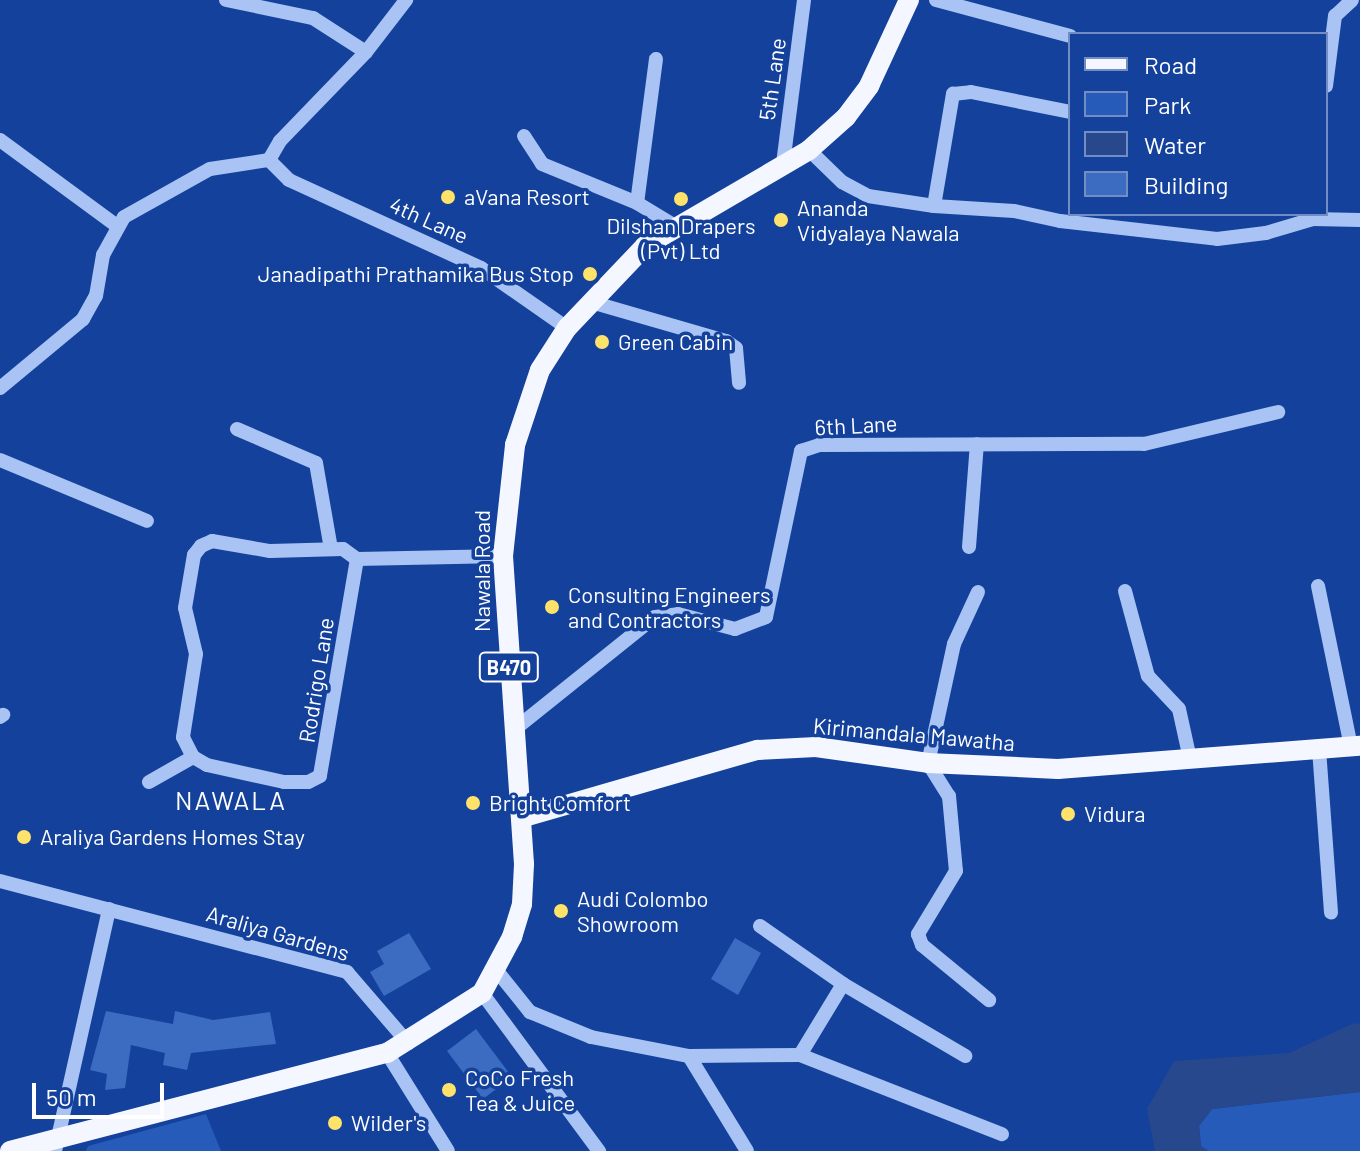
<!DOCTYPE html>
<style>
body{margin:0}
#map{position:relative;width:1360px;height:1151px;overflow:hidden;background:#13419b;font-family:Barlow,sans-serif}
div>[style]{position:absolute}
.green>*{inset:0;background:#265bba}
.water>*{inset:0;background:#27488d}
.building>*{inset:0;background:#3c6bc2}
.minor>*{height:14px;margin:-7px;padding:0 7px;transform-origin:7px;border-radius:7px;background:#a8c3f4}
.major>*{height:20px;margin:-10px;padding:0 10px;transform-origin:10px;border-radius:10px;background:#f4f7ff}
.dots>*{width:22px;height:22px;translate:-50% -50%;box-sizing:border-box;border:4px solid #13419b;border-radius:50%}
span{translate:-50% -50%;white-space:nowrap;text-align:center;line-height:1.15;-webkit-text-stroke:7px #13419b;paint-order:stroke}
.shield-label span{padding:2px 6px;background:#13419b;border:2px solid;border-radius:6px;-webkit-text-stroke-width:0}
.shield-label{font-size:20px;color:#fff;font-weight:700}
.street-label{font-size:22px;color:#fff}
.poi-label{font-size:22px;color:#fff}
.left{translate:0 -50%;text-align:left}
.right{translate:-100% -50%;text-align:right}
.quarter-label{font-size:26px;color:#fff;letter-spacing:2px}
.legend{position:absolute;left:1068px;top:32px;width:260px;height:184px;box-sizing:border-box;background:#13419b;border:2px solid #718dc3;margin:0;padding:10px 14px;list-style:none;font-size:24px;color:#fff}
.legend li{display:flex;align-items:center;gap:16px;height:40px}
.legend b{width:40px;border:2px solid #718dc3}
.scale{position:absolute;left:32px;top:1083px;width:132px;height:36px;box-sizing:border-box;border:4px solid #fff;border-top:0;padding-left:10px;font-size:24px;line-height:28px;white-space:nowrap;color:#fff;-webkit-text-stroke:6px #13419b;paint-order:stroke}
</style>
<div id="map">
<div class="green">
<i style="clip-path:polygon(1360px 1092px,1360px 1151px,1208px 1151px,1201px 1146px,1199px 1126px,1212px 1109px)"></i>
<i style="clip-path:polygon(206px 1114px,221px 1151px,86px 1151px,88px 1146px)"></i>
</div>
<div class="water">
<i style="clip-path:polygon(1354px 1023px,1360px 1024px,1360px 1092px,1212px 1109px,1199px 1126px,1201px 1146px,1208px 1151px,1155px 1151px,1147px 1109px,1174px 1061px,1289px 1053px)"></i>
</div>
<div class="building">
<i style="clip-path:polygon(409px 933px,431px 969px,384px 996px,370px 972px,384px 964px,377px 951px)"></i>
<i style="clip-path:polygon(735px 938px,761px 953px,738px 995px,711px 979px)"></i>
<i style="clip-path:polygon(106px 1011px,173px 1024px,175px 1011px,213px 1020px,270px 1012px,276px 1044px,191px 1053px,187px 1070px,163px 1065px,165px 1053px,131px 1045px,125px 1088px,105px 1090px,107px 1074px,90px 1070px)"></i>
<i style="clip-path:polygon(476px 1029px,512px 1077px,483px 1099px,447px 1051px)"></i>
</div>
<div class="minor">
<i style="left:226px;top:0;width:89px;rotate:11.7deg"></i>
<i style="left:313px;top:18px;width:63px;rotate:32.7deg"></i>
<i style="left:936px;top:0;width:139px;rotate:15deg"></i>
<i style="left:656px;top:59px;width:145px;rotate:97.5deg"></i>
<i style="left:637px;top:203px;width:44px;rotate:31.2deg"></i>
<i style="left:1326px;top:86px;width:71px;rotate:-82.7deg"></i>
<i style="left:1335px;top:16px;width:23px;rotate:-43deg"></i>
<i style="left:524px;top:136px;width:33px;rotate:57deg"></i>
<i style="left:542px;top:164px;width:103px;rotate:22.3deg"></i>
<i style="left:0;top:140px;width:145px;rotate:36.3deg"></i>
<i style="left:809px;top:150px;width:46px;rotate:44.1deg"></i>
<i style="left:842px;top:182px;width:30px;rotate:28deg"></i>
<i style="left:868px;top:196px;width:67px;rotate:8.6deg"></i>
<i style="left:934px;top:206px;width:80px;rotate:3.6deg"></i>
<i style="left:1014px;top:211px;width:47px;rotate:12.3deg"></i>
<i style="left:1060px;top:221px;width:158px;rotate:6.5deg"></i>
<i style="left:1217px;top:239px;width:49px;rotate:-7deg"></i>
<i style="left:1266px;top:233px;width:49px;rotate:-16.6deg"></i>
<i style="left:1313px;top:219px;width:47px;rotate:1.2deg"></i>
<i style="left:269px;top:160px;width:28px;rotate:45deg"></i>
<i style="left:289px;top:180px;width:211px;rotate:24.6deg"></i>
<i style="left:481px;top:268px;width:105px;rotate:34.9deg"></i>
<i style="left:783px;top:164px;width:165px;rotate:-82.7deg"></i>
<i style="left:934px;top:206px;width:114px;rotate:-80.4deg"></i>
<i style="left:953px;top:94px;width:18px;rotate:-6deg"></i>
<i style="left:971px;top:92px;width:101px;rotate:11.4deg"></i>
<i style="left:591px;top:302px;width:141px;rotate:16.1deg"></i>
<i style="left:726px;top:341px;width:12px;rotate:35deg"></i>
<i style="left:736px;top:348px;width:35px;rotate:85deg"></i>
<i style="left:0;top:388px;width:108px;rotate:-39.7deg"></i>
<i style="left:83px;top:319px;width:26px;rotate:-61deg"></i>
<i style="left:96px;top:296px;width:42px;rotate:-80.3deg"></i>
<i style="left:103px;top:255px;width:43px;rotate:-61.1deg"></i>
<i style="left:124px;top:217px;width:98px;rotate:-29.2deg"></i>
<i style="left:210px;top:169px;width:60px;rotate:-8.7deg"></i>
<i style="left:269px;top:160px;width:22px;rotate:-60deg"></i>
<i style="left:280px;top:141px;width:124px;rotate:-46deg"></i>
<i style="left:366px;top:52px;width:66px;rotate:-52.4deg"></i>
<i style="left:237px;top:429px;width:86px;rotate:23.3deg"></i>
<i style="left:316px;top:463px;width:87px;rotate:80.1deg"></i>
<i style="left:0;top:460px;width:159px;rotate:22.5deg"></i>
<i style="left:969px;top:547px;width:103px;rotate:-85.6deg"></i>
<i style="left:357px;top:559px;width:220px;rotate:99.7deg"></i>
<i style="left:320px;top:776px;width:13px;rotate:153deg"></i>
<i style="left:308px;top:782px;width:24px;rotate:180deg"></i>
<i style="left:284px;top:782px;width:79px;rotate:-167.6deg"></i>
<i style="left:207px;top:765px;width:16px;rotate:-150deg"></i>
<i style="left:193px;top:757px;width:22px;rotate:-117deg"></i>
<i style="left:183px;top:737px;width:84px;rotate:-81.1deg"></i>
<i style="left:196px;top:654px;width:47px;rotate:-103.4deg"></i>
<i style="left:185px;top:608px;width:54px;rotate:-80.4deg"></i>
<i style="left:194px;top:555px;width:11px;rotate:-52deg"></i>
<i style="left:201px;top:546px;width:12px;rotate:-24deg"></i>
<i style="left:212px;top:541px;width:59px;rotate:9.8deg"></i>
<i style="left:270px;top:551px;width:73px;rotate:-1.6deg"></i>
<i style="left:343px;top:549px;width:17px;rotate:36deg"></i>
<i style="left:357px;top:559px;width:146px;rotate:-1.2deg"></i>
<i style="left:1318px;top:586px;width:164px;rotate:78.4deg"></i>
<i style="left:1125px;top:591px;width:88px;rotate:74.9deg"></i>
<i style="left:1148px;top:676px;width:45px;rotate:46.8deg"></i>
<i style="left:1179px;top:709px;width:51px;rotate:77.6deg"></i>
<i style="left:978px;top:592px;width:57px;rotate:114.8deg"></i>
<i style="left:954px;top:644px;width:122px;rotate:102.3deg"></i>
<i style="left:928px;top:763px;width:39px;rotate:58deg"></i>
<i style="left:949px;top:796px;width:75px;rotate:84.7deg"></i>
<i style="left:956px;top:871px;width:74px;rotate:121.1deg"></i>
<i style="left:918px;top:934px;width:12px;rotate:70deg"></i>
<i style="left:922px;top:945px;width:87px;rotate:39.4deg"></i>
<i style="left:0;top:717px;width:4px;rotate:-34deg"></i>
<i style="left:515px;top:729px;width:179px;rotate:-38.7deg"></i>
<i style="left:655px;top:617px;width:23px;rotate:-7deg"></i>
<i style="left:678px;top:614px;width:59px;rotate:14.7deg"></i>
<i style="left:735px;top:629px;width:33px;rotate:-21deg"></i>
<i style="left:766px;top:617px;width:170px;rotate:-78.1deg"></i>
<i style="left:801px;top:451px;width:19px;rotate:-18deg"></i>
<i style="left:819px;top:445px;width:325px;rotate:-0.2deg"></i>
<i style="left:1144px;top:444px;width:138px;rotate:-13.4deg"></i>
<i style="left:1319px;top:749px;width:164px;rotate:85.8deg"></i>
<i style="left:149px;top:782px;width:51px;rotate:-29.6deg"></i>
<i style="left:0;top:881px;width:359px;rotate:14.7deg"></i>
<i style="left:347px;top:972px;width:94px;rotate:49.3deg"></i>
<i style="left:760px;top:926px;width:101px;rotate:34.9deg"></i>
<i style="left:843px;top:984px;width:142px;rotate:30.5deg"></i>
<i style="left:497px;top:971px;width:53px;rotate:51.2deg"></i>
<i style="left:530px;top:1012px;width:66px;rotate:22.3deg"></i>
<i style="left:591px;top:1037px;width:100px;rotate:11deg"></i>
<i style="left:689px;top:1056px;width:111px;rotate:58.6deg"></i>
<i style="left:482px;top:993px;width:197px;rotate:53.5deg"></i>
<i style="left:387px;top:1053px;width:115px;rotate:58.1deg"></i>
<i style="left:800px;top:1055px;width:83px;rotate:-58.8deg"></i>
<i style="left:689px;top:1056px;width:111px;rotate:-0.5deg"></i>
<i style="left:800px;top:1055px;width:217px;rotate:21.4deg"></i>
<i style="left:55px;top:1151px;width:248px;rotate:-77.4deg"></i>
</div>
<div class="major">
<i style="left:521px;top:818px;width:246px;rotate:-16.1deg"></i>
<i style="left:757px;top:750px;width:59px;rotate:-2.9deg"></i>
<i style="left:816px;top:747px;width:113px;rotate:8.1deg"></i>
<i style="left:928px;top:763px;width:130px;rotate:2.6deg"></i>
<i style="left:1058px;top:769px;width:303px;rotate:-4.4deg"></i>
<i style="left:10px;top:1151px;width:390px;rotate:-14.6deg"></i>
<i style="left:387px;top:1053px;width:112px;rotate:-32.3deg"></i>
<i style="left:482px;top:993px;width:64px;rotate:-61.8deg"></i>
<i style="left:512px;top:937px;width:34px;rotate:-73deg"></i>
<i style="left:522px;top:904px;width:40px;rotate:-87.1deg"></i>
<i style="left:524px;top:864px;width:309px;rotate:-93.9deg"></i>
<i style="left:503px;top:556px;width:112px;rotate:-83.8deg"></i>
<i style="left:515px;top:445px;width:79px;rotate:-71.6deg"></i>
<i style="left:540px;top:370px;width:50px;rotate:-57.3deg"></i>
<i style="left:567px;top:328px;width:113px;rotate:-46.4deg"></i>
<i style="left:645px;top:246px;width:190px;rotate:-30.3deg"></i>
<i style="left:809px;top:150px;width:50px;rotate:-41.7deg"></i>
<i style="left:846px;top:117px;width:39px;rotate:-53deg"></i>
<i style="left:869px;top:86px;width:95px;rotate:-65.1deg"></i>
</div>
<div class="dots">
<i style="left:448px;top:197px;background:#ffe26a"></i>
<i style="left:681px;top:199px;background:#ffe26a"></i>
<i style="left:781px;top:220px;background:#ffe26a"></i>
<i style="left:590px;top:274px;background:#ffe26a"></i>
<i style="left:602px;top:342px;background:#ffe26a"></i>
<i style="left:552px;top:607px;background:#ffe26a"></i>
<i style="left:473px;top:803px;background:#ffe26a"></i>
<i style="left:1068px;top:814px;background:#ffe26a"></i>
<i style="left:24px;top:837px;background:#ffe26a"></i>
<i style="left:561px;top:911px;background:#ffe26a"></i>
<i style="left:449px;top:1090px;background:#ffe26a"></i>
<i style="left:335px;top:1123px;background:#ffe26a"></i>
</div>
<div class="shield-label">
<span style="left:509px;top:667px">B470</span>
</div>
<div class="street-label">
<span style="left:772px;top:79px;rotate:-82deg">5th Lane</span>
<span style="left:429px;top:220px;rotate:24deg">4th Lane</span>
<span style="left:856px;top:425px;rotate:-3deg">6th Lane</span>
<span style="left:482px;top:571px;rotate:-90deg">Nawala Road</span>
<span style="left:316px;top:680px;rotate:-81deg">Rodrigo Lane</span>
<span style="left:914px;top:734px;rotate:5deg">Kirimandala Mawatha</span>
<span style="left:278px;top:933px;rotate:16deg">Araliya Gardens</span>
</div>
<div class="poi-label">
<span class="left" style="left:464px;top:197px">aVana Resort</span>
<span class="left" style="left:797px;top:220px">Ananda<br>Vidyalaya Nawala</span>
<span style="left:681px;top:238px">Dilshan Drapers<br>(Pvt) Ltd</span>
<span class="right" style="left:574px;top:274px">Janadipathi Prathamika Bus Stop</span>
<span class="left" style="left:618px;top:342px">Green Cabin</span>
<span class="left" style="left:568px;top:607px">Consulting Engineers<br>and Contractors</span>
<span class="left" style="left:489px;top:803px">Bright Comfort</span>
<span class="left" style="left:1084px;top:814px">Vidura</span>
<span class="left" style="left:40px;top:837px">Araliya Gardens Homes Stay</span>
<span class="left" style="left:577px;top:911px">Audi Colombo<br>Showroom</span>
<span class="left" style="left:465px;top:1090px">CoCo Fresh<br>Tea &amp; Juice</span>
<span class="left" style="left:351px;top:1123px">Wilder's</span>
</div>
<div class="quarter-label">
<span style="left:231px;top:800px">NAWALA</span>
</div>
<ul class="legend">
<li><b style="height:10px;background:#f4f7ff"></b>Road</li>
<li><b style="height:22px;background:#265bba"></b>Park</li>
<li><b style="height:22px;background:#27488d"></b>Water</li>
<li><b style="height:22px;background:#3c6bc2"></b>Building</li>
</ul>
<div class="scale">50 m</div>
</div>
